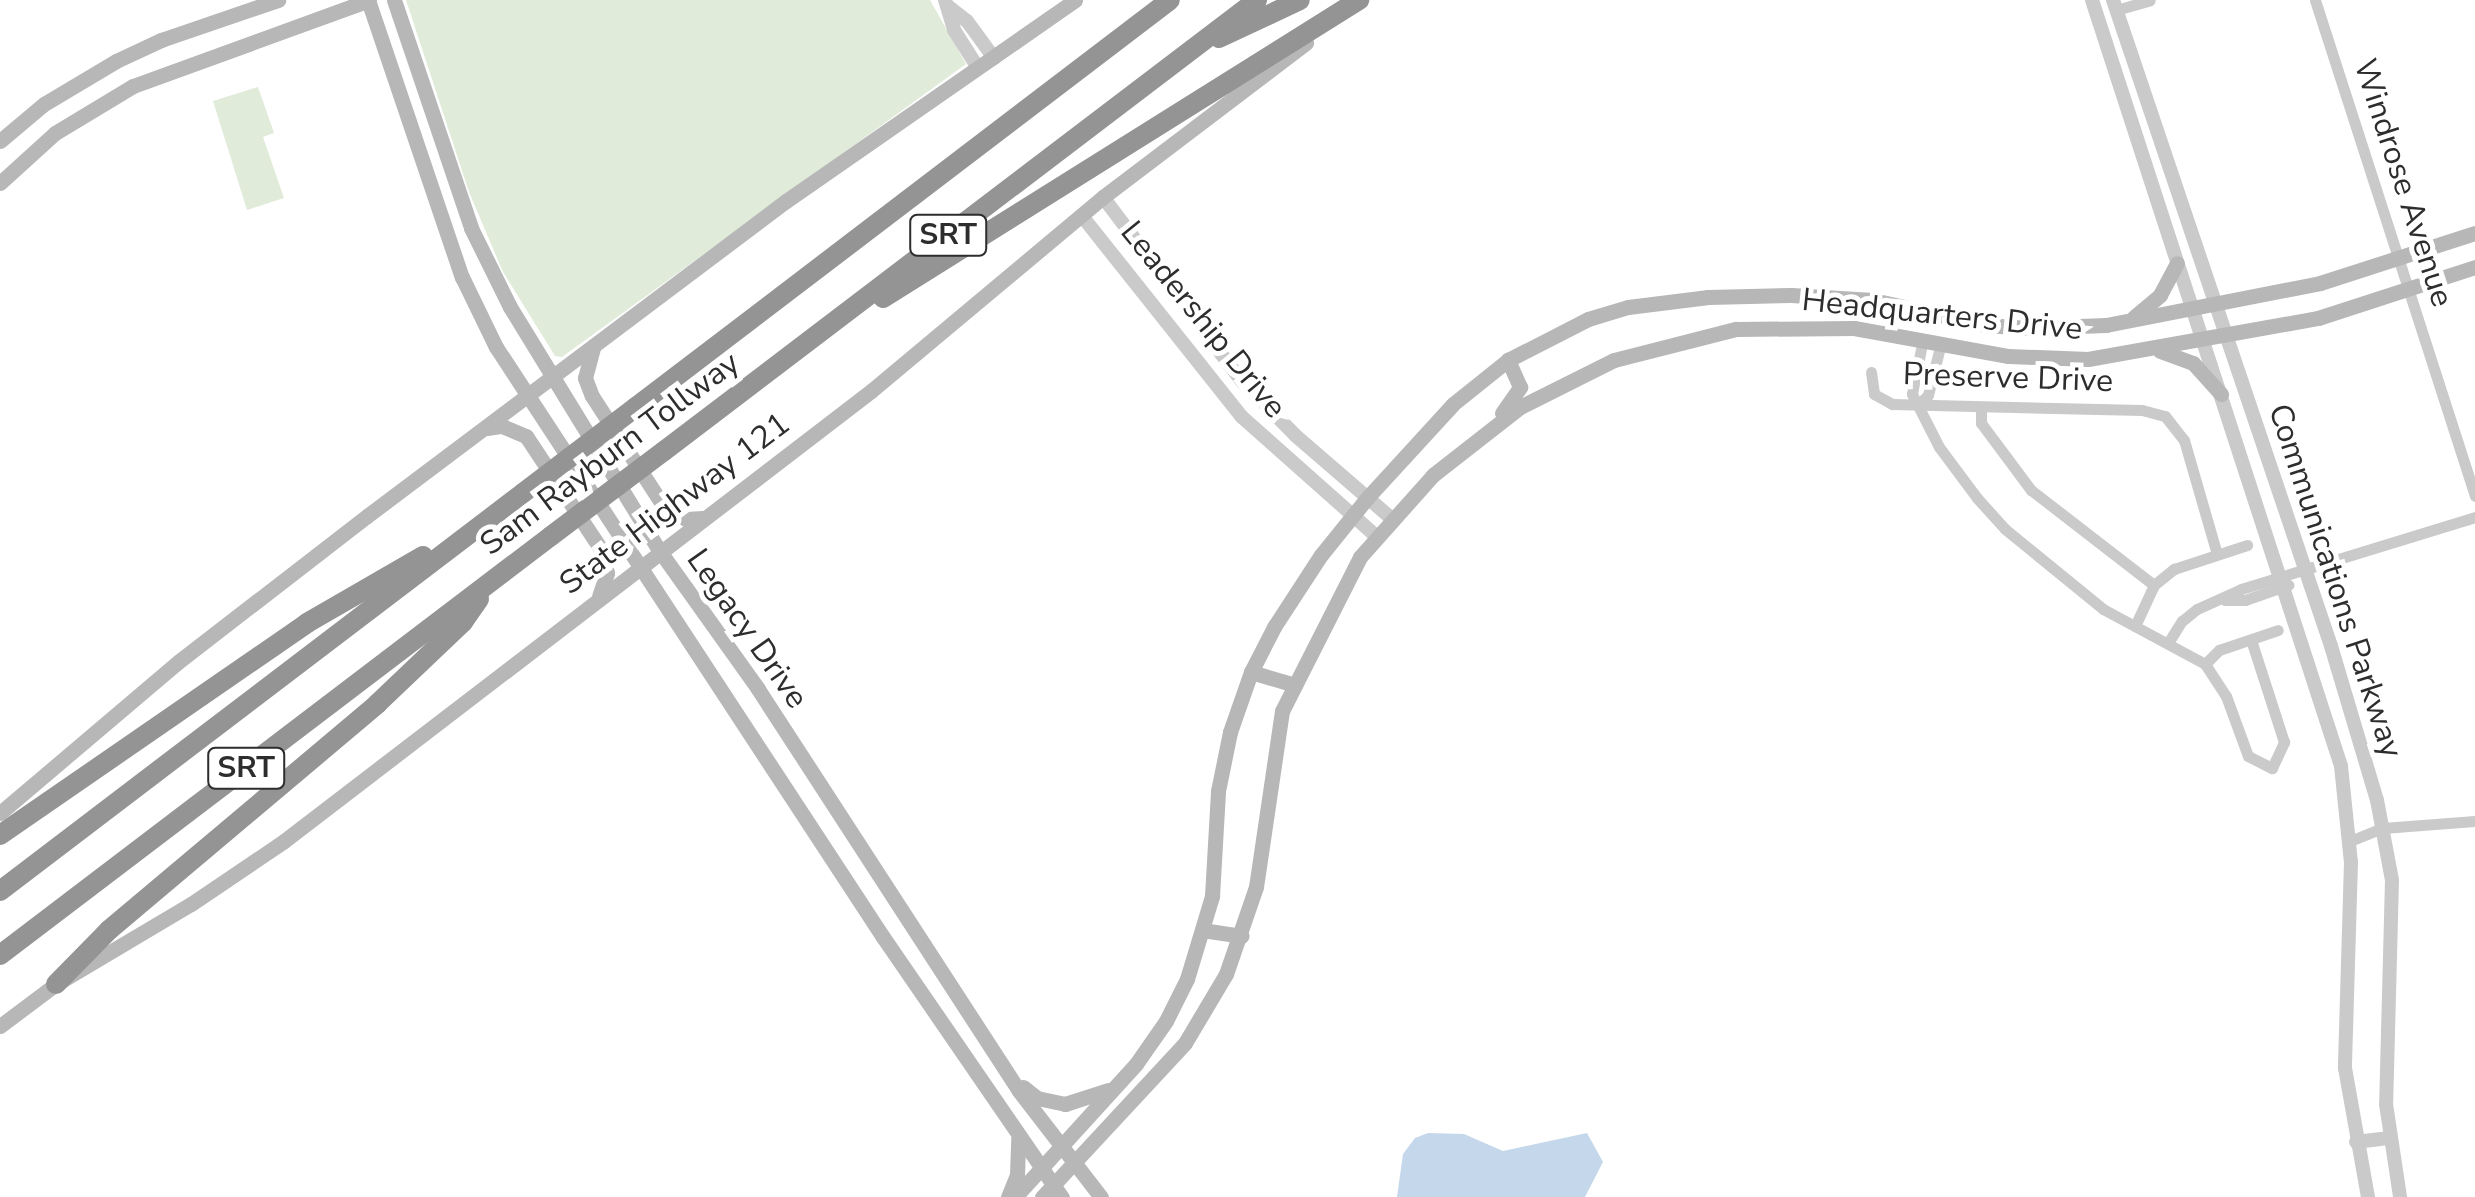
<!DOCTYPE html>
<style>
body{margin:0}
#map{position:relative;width:2475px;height:1197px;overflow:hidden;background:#fff;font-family:"Nunito Sans",sans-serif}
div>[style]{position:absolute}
.green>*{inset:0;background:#e0ebda}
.water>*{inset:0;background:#c5d7eb}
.minor>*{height:11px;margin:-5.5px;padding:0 5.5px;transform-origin:5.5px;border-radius:5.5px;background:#cacaca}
.tertiary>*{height:14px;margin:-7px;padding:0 7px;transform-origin:7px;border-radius:7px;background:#cacaca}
.secondary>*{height:15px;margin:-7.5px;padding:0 7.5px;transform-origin:7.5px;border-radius:7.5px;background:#b7b7b7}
.motorway>*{height:20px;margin:-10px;padding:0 10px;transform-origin:10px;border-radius:10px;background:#949494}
.motorway-bridge>*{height:20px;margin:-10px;padding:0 10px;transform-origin:10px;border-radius:10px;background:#949494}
span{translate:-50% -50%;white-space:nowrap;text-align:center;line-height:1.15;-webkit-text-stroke:10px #fff;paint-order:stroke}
.shield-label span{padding:2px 8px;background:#fff;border:2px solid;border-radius:8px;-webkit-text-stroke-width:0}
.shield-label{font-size:30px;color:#2d2d2d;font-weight:700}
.street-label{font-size:32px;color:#2d2d2d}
</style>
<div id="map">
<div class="green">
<i style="clip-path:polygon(406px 0,930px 0,966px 64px,562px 357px,555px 356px,503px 272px,469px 192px)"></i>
<i style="clip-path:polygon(258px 87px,274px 133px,263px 137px,284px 198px,247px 210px,213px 101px)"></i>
</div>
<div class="water">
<i style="clip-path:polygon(1428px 1133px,1464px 1134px,1503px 1151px,1587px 1133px,1603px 1162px,1585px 1197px,1397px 1197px,1403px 1154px,1415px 1138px)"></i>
</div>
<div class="minor">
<i style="left:2315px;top:0;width:521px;rotate:72.12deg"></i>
<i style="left:2116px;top:10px;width:35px;rotate:-16deg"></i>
<i style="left:1923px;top:339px;width:56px;rotate:101.3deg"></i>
<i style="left:1912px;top:394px;width:59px;rotate:63deg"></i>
<i style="left:1939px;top:447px;width:64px;rotate:53.3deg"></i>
<i style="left:1977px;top:498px;width:42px;rotate:47.9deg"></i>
<i style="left:2005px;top:529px;width:127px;rotate:39.2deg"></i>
<i style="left:2103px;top:609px;width:116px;rotate:28.3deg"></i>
<i style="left:2205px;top:664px;width:38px;rotate:57deg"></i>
<i style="left:2226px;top:696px;width:64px;rotate:69.9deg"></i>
<i style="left:2248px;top:756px;width:27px;rotate:27deg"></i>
<i style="left:2272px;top:768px;width:29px;rotate:-65deg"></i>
<i style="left:2284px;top:742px;width:107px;rotate:-107.9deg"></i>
<i style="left:1871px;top:372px;width:22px;rotate:82deg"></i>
<i style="left:1874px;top:394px;width:21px;rotate:29deg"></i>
<i style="left:1892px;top:404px;width:250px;rotate:1.4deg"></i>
<i style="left:2142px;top:410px;width:24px;rotate:15deg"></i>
<i style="left:2165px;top:416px;width:31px;rotate:52deg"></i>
<i style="left:2184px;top:440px;width:119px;rotate:73.9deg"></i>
<i style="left:1918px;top:405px;width:14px;rotate:-45deg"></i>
<i style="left:1928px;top:395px;width:54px;rotate:-76deg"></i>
<i style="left:1981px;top:409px;width:14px;rotate:90deg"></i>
<i style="left:1981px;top:423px;width:84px;rotate:53.3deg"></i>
<i style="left:2031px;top:490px;width:155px;rotate:37.7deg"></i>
<i style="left:2225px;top:600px;width:20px"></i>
<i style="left:2245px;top:600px;width:46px;rotate:-19.2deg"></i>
<i style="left:2135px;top:626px;width:45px;rotate:-65.1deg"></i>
<i style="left:2154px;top:585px;width:26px;rotate:-39deg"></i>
<i style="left:2174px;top:569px;width:77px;rotate:-18.2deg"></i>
<i style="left:2168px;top:643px;width:26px;rotate:-58deg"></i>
<i style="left:2182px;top:621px;width:19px;rotate:-39deg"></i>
<i style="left:2197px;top:609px;width:48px;rotate:-24.4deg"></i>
<i style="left:2241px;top:589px;width:245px;rotate:-17.1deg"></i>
<i style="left:2205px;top:664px;width:20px;rotate:-45deg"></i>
<i style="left:2219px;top:650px;width:62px;rotate:-18.7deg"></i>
<i style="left:2350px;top:841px;width:35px;rotate:-22deg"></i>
<i style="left:2383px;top:828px;width:92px;rotate:-4.4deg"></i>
</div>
<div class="tertiary">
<i style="left:945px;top:0;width:31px;rotate:73deg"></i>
<i style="left:954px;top:30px;width:45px;rotate:57.7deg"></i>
<i style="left:2092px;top:0;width:805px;rotate:71.99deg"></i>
<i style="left:2341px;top:766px;width:97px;rotate:84.1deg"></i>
<i style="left:2351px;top:862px;width:206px;rotate:91.7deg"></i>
<i style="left:2345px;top:1068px;width:131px;rotate:79.9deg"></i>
<i style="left:2113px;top:0;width:682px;rotate:71.35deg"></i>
<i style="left:2331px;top:646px;width:161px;rotate:73.4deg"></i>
<i style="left:2377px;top:800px;width:81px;rotate:79.4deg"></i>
<i style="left:2392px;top:880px;width:224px;rotate:91.5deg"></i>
<i style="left:2386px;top:1104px;width:94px;rotate:81.4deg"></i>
<i style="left:949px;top:7px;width:23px;rotate:38deg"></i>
<i style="left:967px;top:21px;width:46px;rotate:53.9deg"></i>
<i style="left:1103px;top:197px;width:229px;rotate:53deg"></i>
<i style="left:1241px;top:380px;width:78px;rotate:45.5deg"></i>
<i style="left:1296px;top:436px;width:125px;rotate:40.8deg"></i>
<i style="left:1082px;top:216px;width:257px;rotate:51.5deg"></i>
<i style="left:1242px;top:417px;width:178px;rotate:41.6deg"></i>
<i style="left:2356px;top:1142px;width:34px;rotate:-7deg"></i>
</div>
<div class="secondary">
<i style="left:368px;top:0;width:293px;rotate:71.3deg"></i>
<i style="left:462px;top:277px;width:78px;rotate:64.1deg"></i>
<i style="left:496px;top:347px;width:706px;rotate:56.74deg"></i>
<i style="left:883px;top:937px;width:316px;rotate:55.5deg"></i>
<i style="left:394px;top:0;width:241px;rotate:71.3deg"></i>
<i style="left:471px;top:228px;width:88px;rotate:63.7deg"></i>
<i style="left:510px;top:307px;width:285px;rotate:58.5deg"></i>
<i style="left:659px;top:550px;width:171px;rotate:54.5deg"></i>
<i style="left:758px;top:689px;width:479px;rotate:57deg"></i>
<i style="left:1019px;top:1091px;width:134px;rotate:52.3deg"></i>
<i style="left:0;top:141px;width:57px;rotate:-40.1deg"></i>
<i style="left:44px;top:104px;width:84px;rotate:-30.8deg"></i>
<i style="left:116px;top:61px;width:50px;rotate:-25deg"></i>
<i style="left:161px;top:40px;width:124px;rotate:-18.9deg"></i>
<i style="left:0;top:183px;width:74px;rotate:-42.3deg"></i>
<i style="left:55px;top:133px;width:91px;rotate:-31.1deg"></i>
<i style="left:133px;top:86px;width:251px;rotate:-20deg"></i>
<i style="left:2134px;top:317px;width:34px;rotate:-40deg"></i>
<i style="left:2160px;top:295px;width:36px;rotate:-62deg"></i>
<i style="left:593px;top:348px;width:31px;rotate:105deg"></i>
<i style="left:585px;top:378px;width:19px;rotate:69deg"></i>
<i style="left:592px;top:396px;width:136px;rotate:57deg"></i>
<i style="left:666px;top:510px;width:22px;rotate:24deg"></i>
<i style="left:686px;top:519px;width:17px;rotate:-3deg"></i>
<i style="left:2160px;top:351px;width:35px;rotate:20deg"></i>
<i style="left:2193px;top:363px;width:42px;rotate:47.9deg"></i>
<i style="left:1502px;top:413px;width:32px;rotate:-55deg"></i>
<i style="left:1520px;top:387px;width:30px;rotate:-114deg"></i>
<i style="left:487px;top:428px;width:15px;rotate:-8deg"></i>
<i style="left:502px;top:426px;width:26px;rotate:23deg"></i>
<i style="left:526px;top:436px;width:134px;rotate:56.5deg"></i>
<i style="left:600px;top:548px;width:26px;rotate:74deg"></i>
<i style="left:607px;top:573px;width:24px;rotate:109deg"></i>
<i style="left:1251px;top:672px;width:46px;rotate:16.5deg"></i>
<i style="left:0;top:813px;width:233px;rotate:-40.3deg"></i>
<i style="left:178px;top:662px;width:239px;rotate:-37.7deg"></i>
<i style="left:367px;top:516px;width:524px;rotate:-36.94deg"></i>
<i style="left:786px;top:201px;width:352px;rotate:-34.8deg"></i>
<i style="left:1202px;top:930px;width:40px;rotate:8.5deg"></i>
<i style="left:0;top:1026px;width:70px;rotate:-36.9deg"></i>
<i style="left:56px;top:984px;width:157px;rotate:-30.7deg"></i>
<i style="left:191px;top:904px;width:112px;rotate:-34.1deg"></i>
<i style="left:284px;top:841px;width:740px;rotate:-37.47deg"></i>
<i style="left:871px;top:391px;width:302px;rotate:-39.9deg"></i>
<i style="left:1103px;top:197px;width:255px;rotate:-37.2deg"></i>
<i style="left:1023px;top:1087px;width:18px;rotate:38deg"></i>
<i style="left:1037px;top:1098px;width:29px;rotate:12deg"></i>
<i style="left:1065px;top:1104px;width:45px;rotate:-18deg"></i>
<i style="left:1008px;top:1197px;width:24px;rotate:-68deg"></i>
<i style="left:1017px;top:1175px;width:37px;rotate:-88deg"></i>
<i style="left:1015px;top:1197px;width:180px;rotate:-47.7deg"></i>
<i style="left:1136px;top:1064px;width:52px;rotate:-55.1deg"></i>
<i style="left:1166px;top:1021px;width:47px;rotate:-63.4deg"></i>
<i style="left:1187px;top:979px;width:87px;rotate:-73.2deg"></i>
<i style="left:1212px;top:896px;width:105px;rotate:-86.7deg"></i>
<i style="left:1218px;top:791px;width:60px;rotate:-78.5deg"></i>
<i style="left:1230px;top:732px;width:64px;rotate:-70.7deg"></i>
<i style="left:1251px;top:672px;width:51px;rotate:-62.9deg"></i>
<i style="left:1274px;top:627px;width:86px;rotate:-56.9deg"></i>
<i style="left:1321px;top:555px;width:73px;rotate:-51.1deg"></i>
<i style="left:1367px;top:498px;width:127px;rotate:-47.5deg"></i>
<i style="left:1453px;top:404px;width:70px;rotate:-38.7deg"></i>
<i style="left:1508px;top:360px;width:90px;rotate:-27.1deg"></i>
<i style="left:1588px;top:319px;width:42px;rotate:-16.7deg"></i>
<i style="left:1628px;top:307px;width:81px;rotate:-7.1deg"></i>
<i style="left:1708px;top:297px;width:83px;rotate:-1.4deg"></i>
<i style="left:1791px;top:295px;width:82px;rotate:3.5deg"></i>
<i style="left:1873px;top:300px;width:116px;rotate:12.5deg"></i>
<i style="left:1986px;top:325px;width:39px;rotate:4deg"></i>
<i style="left:2025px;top:328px;width:81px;rotate:-2.1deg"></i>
<i style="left:2106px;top:325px;width:218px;rotate:-11.1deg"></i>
<i style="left:2320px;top:283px;width:163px;rotate:-17.9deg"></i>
<i style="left:1042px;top:1197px;width:210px;rotate:-47.1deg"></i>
<i style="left:1185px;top:1043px;width:80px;rotate:-59.3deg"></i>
<i style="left:1226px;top:974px;width:92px;rotate:-71deg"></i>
<i style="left:1256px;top:887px;width:178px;rotate:-81.6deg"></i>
<i style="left:1282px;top:711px;width:173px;rotate:-63.1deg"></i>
<i style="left:1360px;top:557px;width:110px;rotate:-48.3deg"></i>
<i style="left:1433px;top:475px;width:110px;rotate:-38deg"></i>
<i style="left:1520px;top:407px;width:105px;rotate:-26.6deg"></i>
<i style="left:1614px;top:360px;width:126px;rotate:-14.3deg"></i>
<i style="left:1736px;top:329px;width:118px;rotate:-0.5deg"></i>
<i style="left:1854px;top:328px;width:157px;rotate:10.3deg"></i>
<i style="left:2008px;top:356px;width:80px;rotate:2.1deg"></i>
<i style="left:2088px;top:359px;width:234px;rotate:-10.1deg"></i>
<i style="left:2318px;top:318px;width:165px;rotate:-18deg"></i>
</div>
<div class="motorway">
<i style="left:1219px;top:38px;width:89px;rotate:-25.1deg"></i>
<i style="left:883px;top:298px;width:562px;rotate:-32.05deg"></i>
<i style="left:636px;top:407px;width:671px;rotate:-37.31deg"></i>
<i style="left:664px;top:451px;width:745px;rotate:-37.25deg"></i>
<i style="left:0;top:835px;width:373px;rotate:-34.6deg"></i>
<i style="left:307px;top:623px;width:134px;rotate:-30deg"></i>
<i style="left:0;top:891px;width:657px;rotate:-37.27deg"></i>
<i style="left:0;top:955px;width:692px;rotate:-37.25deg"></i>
<i style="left:56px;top:984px;width:76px;rotate:-45.5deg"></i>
<i style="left:109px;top:930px;width:351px;rotate:-40.1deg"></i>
<i style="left:377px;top:704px;width:119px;rotate:-43.6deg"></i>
<i style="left:463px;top:622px;width:28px;rotate:-55deg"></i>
</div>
<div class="motorway-bridge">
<i style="left:523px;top:493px;width:142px;rotate:-37.3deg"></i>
<i style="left:551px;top:536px;width:141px;rotate:-37deg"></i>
</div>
<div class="shield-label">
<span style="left:948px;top:235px">SRT</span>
<span style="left:246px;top:768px">SRT</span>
</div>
<div class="street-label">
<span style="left:2403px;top:183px;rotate:72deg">Windrose Avenue</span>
<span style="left:1942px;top:315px;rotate:6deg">Headquarters Drive</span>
<span style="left:1203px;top:320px;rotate:51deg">Leadership Drive</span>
<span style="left:2008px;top:378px;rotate:2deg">Preserve Drive</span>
<span style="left:610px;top:454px;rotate:-37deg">Sam Rayburn Tollway</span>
<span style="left:675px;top:504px;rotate:-37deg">State Highway 121</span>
<span style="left:2335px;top:581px;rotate:72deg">Communications Parkway</span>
<span style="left:747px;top:629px;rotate:55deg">Legacy Drive</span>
</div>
</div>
